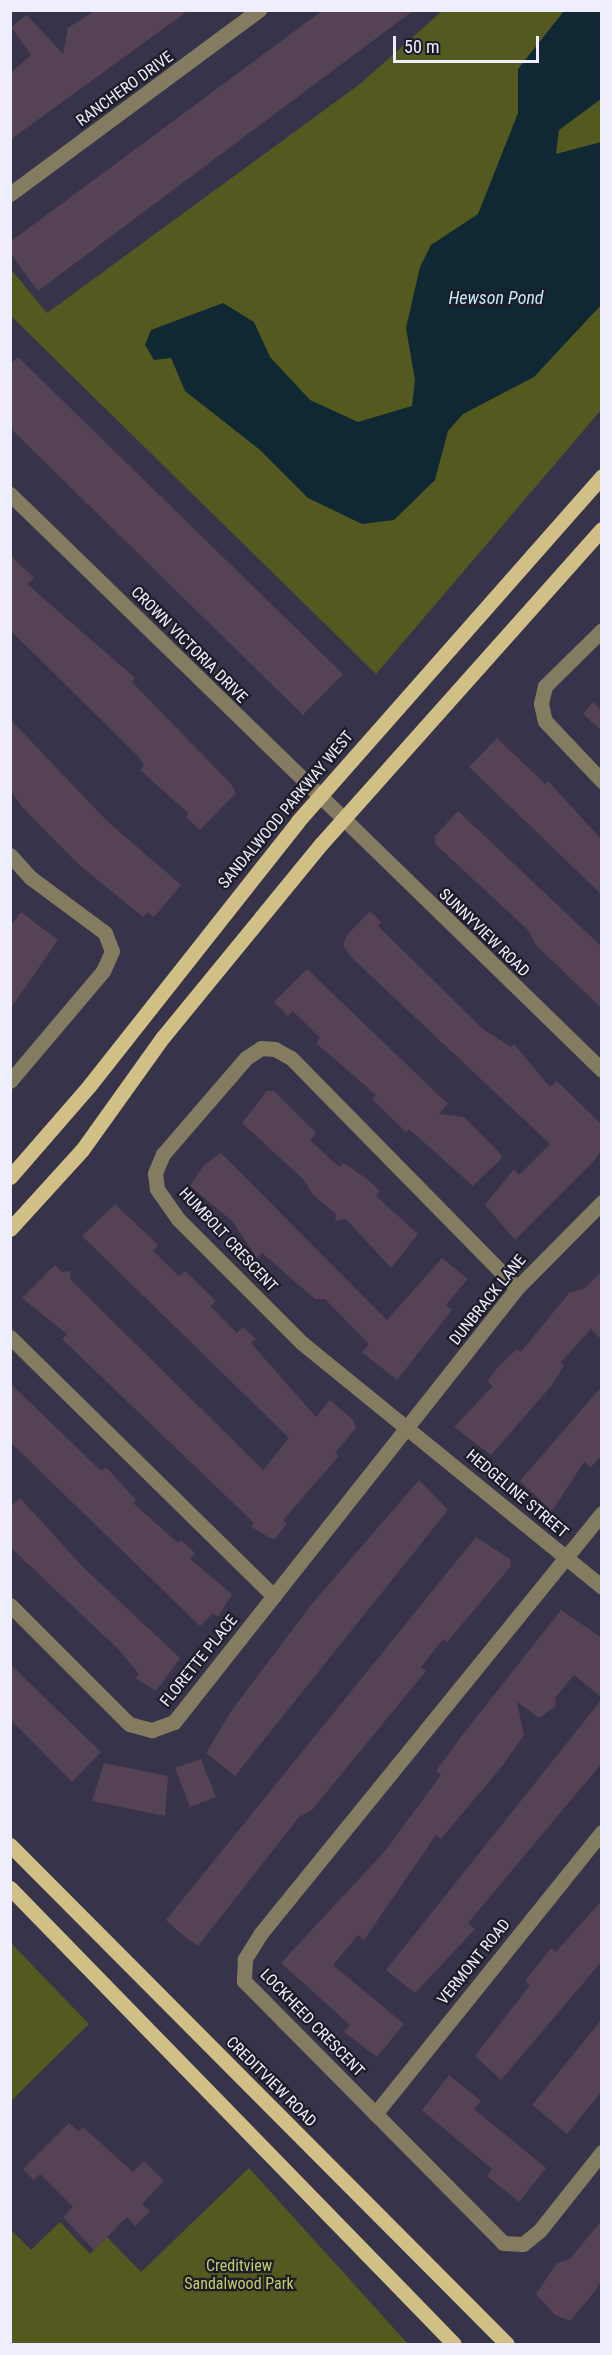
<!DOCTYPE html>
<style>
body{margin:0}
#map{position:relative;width:612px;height:2355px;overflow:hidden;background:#36334a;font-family:"Roboto Condensed",sans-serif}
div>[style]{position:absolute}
.green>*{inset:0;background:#545920}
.water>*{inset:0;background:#0f2833}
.building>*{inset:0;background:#564255}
.minor>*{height:15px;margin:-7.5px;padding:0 7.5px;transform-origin:7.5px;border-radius:7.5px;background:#847c60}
.major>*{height:15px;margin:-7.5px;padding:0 7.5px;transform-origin:7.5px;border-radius:7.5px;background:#d1c086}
span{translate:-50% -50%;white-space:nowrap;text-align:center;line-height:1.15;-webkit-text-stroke:4.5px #1e1d27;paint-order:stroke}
.street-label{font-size:16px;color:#efeefd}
.park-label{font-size:16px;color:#c2cc6c}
.water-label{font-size:18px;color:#c2eafd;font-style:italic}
.frame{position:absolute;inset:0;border:12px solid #efeefd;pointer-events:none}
.scale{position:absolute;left:393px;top:36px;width:146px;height:27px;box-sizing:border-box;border:3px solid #efeefd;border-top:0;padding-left:8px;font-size:18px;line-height:21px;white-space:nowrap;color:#efeefd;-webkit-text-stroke:4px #1e1d27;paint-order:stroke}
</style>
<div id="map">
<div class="green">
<i style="clip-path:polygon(442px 11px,601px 11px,601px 410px,376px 674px,11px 316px,10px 268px,47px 313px,360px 84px)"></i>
<i style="clip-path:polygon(11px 1943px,89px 2024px,11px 2101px)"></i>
<i style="clip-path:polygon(249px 2168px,408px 2344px,11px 2344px,10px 2229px,31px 2250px,60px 2222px,90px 2254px,107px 2237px,141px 2272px)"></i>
</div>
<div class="water">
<i style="clip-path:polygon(564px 11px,601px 11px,601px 99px,559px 130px,556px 154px,601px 142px,601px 305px,534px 377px,463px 414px,448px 431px,435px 480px,394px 520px,362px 524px,308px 498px,260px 450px,185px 391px,171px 358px,154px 360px,145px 345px,151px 330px,223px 303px,254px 322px,270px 357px,310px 400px,358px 422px,412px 406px,415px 380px,406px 328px,420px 267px,431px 245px,478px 214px,518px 113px,518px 69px)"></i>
</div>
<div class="building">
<i style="clip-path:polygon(96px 10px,189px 10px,10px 140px,10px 73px,31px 55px,11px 27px,27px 15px,63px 54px,68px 28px)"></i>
<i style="clip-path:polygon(323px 10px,414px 10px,38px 291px,10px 253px,10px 242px)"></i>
<i style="clip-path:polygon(18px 357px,343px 674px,303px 715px,10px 428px,10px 364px)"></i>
<i style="clip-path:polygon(10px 555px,34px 578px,27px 584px,135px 678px,132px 682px,231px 784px,236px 793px,200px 830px,186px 817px,189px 814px,140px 770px,144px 766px,139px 757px,10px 630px)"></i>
<i style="clip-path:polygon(593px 702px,602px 711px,602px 731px,583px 714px)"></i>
<i style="clip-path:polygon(10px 719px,106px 820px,181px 885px,154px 917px,147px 912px,143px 917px,77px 863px,21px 806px,10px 789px)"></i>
<i style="clip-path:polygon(497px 738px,545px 784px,548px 781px,602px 840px,602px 895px,469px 767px)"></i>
<i style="clip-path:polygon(458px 811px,602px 947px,602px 1009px,536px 945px,528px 930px,435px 844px,435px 836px)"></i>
<i style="clip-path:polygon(370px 911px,381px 922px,378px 926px,483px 1029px,511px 1047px,514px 1044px,550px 1087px,557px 1081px,602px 1125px,602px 1150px,593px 1162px,515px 1240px,485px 1205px,514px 1169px,519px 1175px,550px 1144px,352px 958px,343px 945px,347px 935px)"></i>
<i style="clip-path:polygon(21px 912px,58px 940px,10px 1009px,10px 927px)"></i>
<i style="clip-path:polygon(307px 969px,448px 1104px,439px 1114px,464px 1117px,498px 1151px,502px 1158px,473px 1186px,409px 1129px,406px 1132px,372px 1099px,376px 1095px,316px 1043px,320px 1038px,293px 1011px,288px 1016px,274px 1002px)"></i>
<i style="clip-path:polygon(267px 1091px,274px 1091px,316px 1133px,310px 1140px,339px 1167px,344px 1163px,367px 1179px,380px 1191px,376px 1196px,418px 1234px,391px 1268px,346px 1219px,335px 1221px,336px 1214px,312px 1194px,304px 1180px,242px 1123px)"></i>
<i style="clip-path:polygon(221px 1153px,387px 1320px,442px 1258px,468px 1279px,446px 1305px,452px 1310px,397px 1380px,362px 1352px,369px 1344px,325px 1299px,315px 1299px,262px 1253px,257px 1258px,232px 1221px,190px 1186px,203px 1166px)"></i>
<i style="clip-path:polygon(115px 1204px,158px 1245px,153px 1251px,179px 1276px,185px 1271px,216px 1301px,210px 1306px,237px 1333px,243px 1327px,256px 1339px,251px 1343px,316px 1417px,330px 1400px,353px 1420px,356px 1428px,335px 1453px,339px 1456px,283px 1520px,287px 1523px,274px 1540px,251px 1527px,254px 1523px,62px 1339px,67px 1334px,22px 1298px,55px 1265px,62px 1272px,71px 1271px,70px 1279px,263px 1470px,289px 1438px,82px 1236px)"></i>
<i style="clip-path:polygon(602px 1271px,602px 1340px,591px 1329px,561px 1362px,564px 1365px,552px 1385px,491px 1455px,454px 1427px,493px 1386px,487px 1381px,499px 1366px,517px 1349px,521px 1352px,570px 1292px,585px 1288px)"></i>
<i style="clip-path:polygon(10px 1383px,101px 1471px,106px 1467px,136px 1500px,133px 1503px,178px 1543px,181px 1540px,195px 1553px,190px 1559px,232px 1594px,218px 1617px,213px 1613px,200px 1626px,10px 1442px)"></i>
<i style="clip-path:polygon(602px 1386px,602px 1455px,591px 1467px,584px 1462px,552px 1511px,520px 1481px)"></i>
<i style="clip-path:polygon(419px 1480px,448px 1510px,235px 1776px,206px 1753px,232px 1710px,311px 1605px)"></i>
<i style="clip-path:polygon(20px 1498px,83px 1567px,180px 1658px,156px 1691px,135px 1678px,139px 1674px,118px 1649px,10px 1547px,10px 1507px)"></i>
<i style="clip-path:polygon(476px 1537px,510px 1559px,511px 1566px,447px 1642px,443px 1639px,421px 1667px,426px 1671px,312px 1810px,299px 1817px,198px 1946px,186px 1938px,166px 1920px)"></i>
<i style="clip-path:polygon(561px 1610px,602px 1638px,602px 1698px,574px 1675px,555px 1698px,556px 1706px,539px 1718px,517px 1702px,524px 1735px,503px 1765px,441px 1839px,436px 1835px,364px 1940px,358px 1935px,333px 1965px,404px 2024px,377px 2057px,344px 2032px,350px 2025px,281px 1963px,385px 1851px,441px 1775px,436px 1771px,460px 1738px)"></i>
<i style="clip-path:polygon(10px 1664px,101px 1752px,72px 1782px,10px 1719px)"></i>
<i style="clip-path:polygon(602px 1699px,602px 1763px,468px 1923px,475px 1929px,415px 1993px,386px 1970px)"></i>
<i style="clip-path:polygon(201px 1759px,216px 1797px,190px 1807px,175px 1768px)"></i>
<i style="clip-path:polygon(104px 1763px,168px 1776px,165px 1816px,92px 1801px)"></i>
<i style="clip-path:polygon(602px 1900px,602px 1961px,501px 2080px,475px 2056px,530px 1985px,525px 1981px,551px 1948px,556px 1952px)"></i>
<i style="clip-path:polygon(602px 2019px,602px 2091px,567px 2134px,532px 2105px)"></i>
<i style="clip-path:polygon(449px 2075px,481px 2101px,474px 2109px,546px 2168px,519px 2202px,487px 2176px,492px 2169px,422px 2110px)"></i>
<i style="clip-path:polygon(69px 2123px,78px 2131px,83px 2127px,133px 2172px,144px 2161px,164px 2181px,142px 2204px,150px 2211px,135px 2226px,127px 2217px,94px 2250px,63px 2217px,73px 2207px,40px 2174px,34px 2180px,23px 2169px)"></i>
<i style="clip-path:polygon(602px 2220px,602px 2279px,596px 2290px,570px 2321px,555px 2315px,536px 2294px,557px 2263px,570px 2259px)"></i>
</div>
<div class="minor">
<i style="left:10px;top:194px;width:310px;rotate:-36.5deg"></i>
<i style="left:10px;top:494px;width:826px;rotate:44.22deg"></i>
<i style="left:602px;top:630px;width:80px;rotate:135.5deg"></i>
<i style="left:545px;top:686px;width:18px;rotate:103deg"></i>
<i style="left:541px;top:704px;width:17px;rotate:77deg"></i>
<i style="left:545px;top:721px;width:83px;rotate:46.5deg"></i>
<i style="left:10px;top:855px;width:31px;rotate:48deg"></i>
<i style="left:31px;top:878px;width:92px;rotate:36.6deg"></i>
<i style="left:105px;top:933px;width:19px;rotate:69deg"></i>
<i style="left:112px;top:951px;width:22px;rotate:114deg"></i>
<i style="left:103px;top:971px;width:144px;rotate:130.2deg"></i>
<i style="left:517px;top:1288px;width:322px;rotate:-134.5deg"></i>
<i style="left:291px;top:1058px;width:18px;rotate:-151deg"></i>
<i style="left:275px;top:1049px;width:14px;rotate:-176deg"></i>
<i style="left:261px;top:1048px;width:18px;rotate:146deg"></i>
<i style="left:246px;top:1058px;width:127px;rotate:130.8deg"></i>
<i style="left:163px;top:1154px;width:21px;rotate:113deg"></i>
<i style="left:155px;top:1173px;width:16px;rotate:83deg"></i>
<i style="left:157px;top:1189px;width:37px;rotate:55deg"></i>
<i style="left:178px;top:1219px;width:175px;rotate:45deg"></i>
<i style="left:302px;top:1343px;width:387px;rotate:39.1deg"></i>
<i style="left:10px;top:1337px;width:370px;rotate:44.5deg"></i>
<i style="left:602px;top:1513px;width:541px;rotate:129.07deg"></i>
<i style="left:261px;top:1933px;width:31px;rotate:122deg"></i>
<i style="left:245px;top:1959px;width:22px;rotate:93deg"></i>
<i style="left:244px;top:1981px;width:368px;rotate:45.3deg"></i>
<i style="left:503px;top:2243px;width:20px;rotate:3deg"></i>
<i style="left:523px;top:2244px;width:22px;rotate:-39deg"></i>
<i style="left:540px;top:2230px;width:100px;rotate:-51.5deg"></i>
<i style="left:10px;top:1605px;width:168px;rotate:45deg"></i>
<i style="left:129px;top:1724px;width:24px;rotate:15deg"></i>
<i style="left:152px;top:1730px;width:23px;rotate:-20deg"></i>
<i style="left:174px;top:1722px;width:553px;rotate:-51.68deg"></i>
<i style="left:517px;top:1288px;width:121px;rotate:-45.3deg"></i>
<i style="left:375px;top:2114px;width:362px;rotate:-51.2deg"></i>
</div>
<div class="major">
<i style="left:10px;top:1177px;width:121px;rotate:-49deg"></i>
<i style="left:89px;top:1086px;width:337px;rotate:-51.7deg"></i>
<i style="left:298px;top:821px;width:460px;rotate:-48.6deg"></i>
<i style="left:10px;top:1229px;width:107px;rotate:-47.7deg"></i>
<i style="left:82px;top:1150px;width:139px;rotate:-54.4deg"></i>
<i style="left:163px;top:1037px;width:249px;rotate:-50.7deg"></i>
<i style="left:321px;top:844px;width:422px;rotate:-48.3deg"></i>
<i style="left:10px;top:1845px;width:704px;rotate:45.12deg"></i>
<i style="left:10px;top:1888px;width:636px;rotate:45.76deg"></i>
</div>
<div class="street-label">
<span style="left:125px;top:89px;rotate:-36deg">RANCHERO DRIVE</span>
<span style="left:189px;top:645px;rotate:45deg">CROWN VICTORIA DRIVE</span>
<span style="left:286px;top:810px;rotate:-50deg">SANDALWOOD PARKWAY WEST</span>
<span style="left:484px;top:933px;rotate:44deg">SUNNYVIEW ROAD</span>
<span style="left:228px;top:1240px;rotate:47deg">HUMBOLT CRESCENT</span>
<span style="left:488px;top:1300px;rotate:-51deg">DUNBRACK LANE</span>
<span style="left:517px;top:1494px;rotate:40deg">HEDGELINE STREET</span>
<span style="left:199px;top:1661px;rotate:-51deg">FLORETTE PLACE</span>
<span style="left:474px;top:1962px;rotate:-51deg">VERMONT ROAD</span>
<span style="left:312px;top:2023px;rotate:46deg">LOCKHEED CRESCENT</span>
<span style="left:271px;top:2082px;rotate:45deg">CREDITVIEW ROAD</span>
</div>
<div class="park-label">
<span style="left:239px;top:2275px">Creditview<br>Sandalwood Park</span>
</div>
<div class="water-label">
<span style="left:496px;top:298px">Hewson Pond</span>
</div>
<div class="frame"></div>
<div class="scale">50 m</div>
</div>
